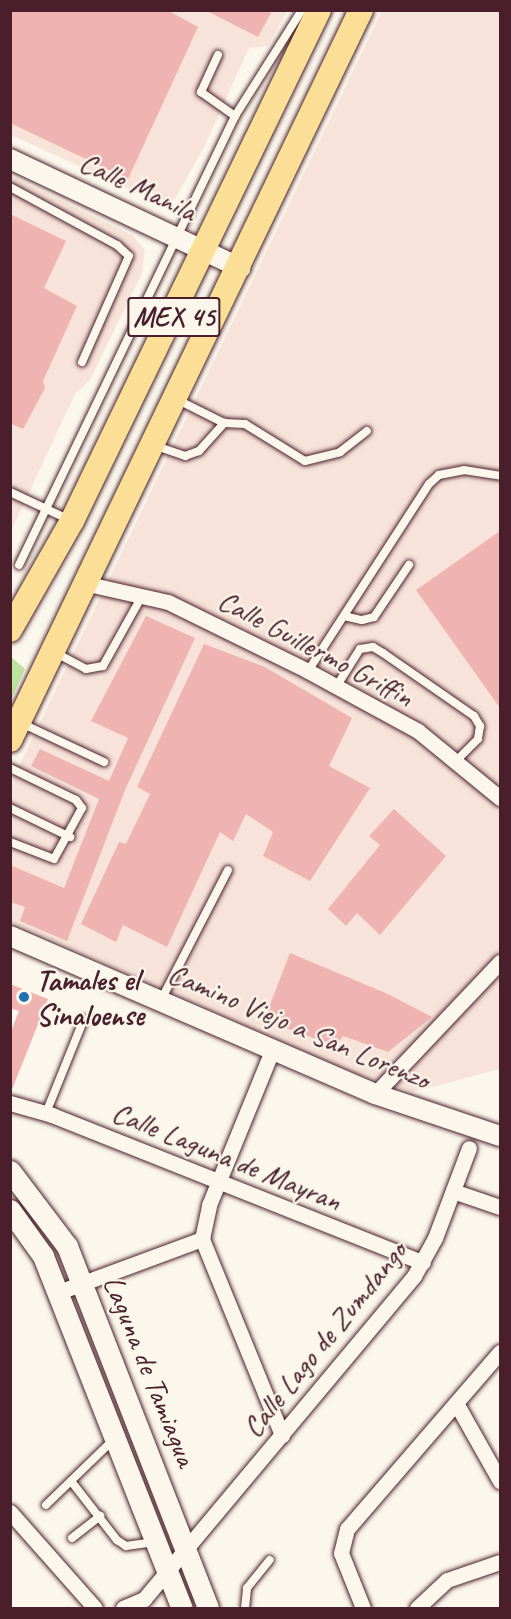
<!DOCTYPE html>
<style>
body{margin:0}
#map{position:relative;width:511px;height:1619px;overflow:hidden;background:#fbf7ec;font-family:Caveat,sans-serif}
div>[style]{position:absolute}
.built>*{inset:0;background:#f7e3da}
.green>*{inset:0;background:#bee39d}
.building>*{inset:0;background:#efb4b1}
.roads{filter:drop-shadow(0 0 2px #4a1f2b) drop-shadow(0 0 2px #4a1f2b)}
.service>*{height:8px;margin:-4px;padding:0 4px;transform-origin:4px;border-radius:4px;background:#fbf7ec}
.minor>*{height:15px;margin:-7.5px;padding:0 7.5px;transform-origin:7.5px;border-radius:7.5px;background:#fbf7ec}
.tertiary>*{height:20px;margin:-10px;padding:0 10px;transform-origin:10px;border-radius:10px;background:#fbf7ec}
.secondary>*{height:21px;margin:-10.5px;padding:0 10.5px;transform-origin:10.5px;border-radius:10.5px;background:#fbf7ec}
.primary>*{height:24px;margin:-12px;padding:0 12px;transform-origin:12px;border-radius:12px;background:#fbdf96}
.dots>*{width:16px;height:16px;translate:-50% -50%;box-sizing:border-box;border:3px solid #fbf7ec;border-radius:50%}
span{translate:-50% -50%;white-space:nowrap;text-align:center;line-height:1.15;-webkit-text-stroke:4.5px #fbf7ec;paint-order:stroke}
.shield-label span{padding:2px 4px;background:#fbf7ec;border:2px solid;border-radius:4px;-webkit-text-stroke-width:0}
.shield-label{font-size:28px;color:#4a1f2b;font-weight:700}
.street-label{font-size:30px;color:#4a1f2b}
.poi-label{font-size:30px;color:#4a1f2b;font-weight:700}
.left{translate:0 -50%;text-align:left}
.frame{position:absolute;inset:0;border:12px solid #4a1f2b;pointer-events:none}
</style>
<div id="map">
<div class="built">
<i style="clip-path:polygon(10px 11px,287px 11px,268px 46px,249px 48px,204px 147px,176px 197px,165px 205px,11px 135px)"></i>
<i style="clip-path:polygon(382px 11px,500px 11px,500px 1069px,413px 1092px,354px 1073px,11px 922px,10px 785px)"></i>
<i style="clip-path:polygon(11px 176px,132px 235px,145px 250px,142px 273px,90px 380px,75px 394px,11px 531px)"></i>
</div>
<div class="green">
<i style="clip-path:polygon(11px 657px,25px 669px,11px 700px)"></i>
</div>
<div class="building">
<i style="clip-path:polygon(10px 10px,167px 10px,198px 27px,128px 179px,10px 123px)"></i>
<i style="clip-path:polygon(205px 10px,264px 10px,271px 13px,258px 37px)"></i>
<i style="clip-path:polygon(10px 214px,66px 241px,44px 288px,77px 306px,43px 381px,45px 388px,23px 429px,10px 423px)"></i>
<i style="clip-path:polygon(500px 531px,500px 708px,416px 590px)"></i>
<i style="clip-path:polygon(146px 616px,195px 638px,125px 790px,67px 941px,20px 921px,25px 907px,10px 902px,10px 865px,64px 888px,99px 799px,31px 766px,40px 749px,109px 781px,128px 738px,91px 721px)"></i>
<i style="clip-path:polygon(204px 644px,265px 667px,352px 718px,329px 766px,370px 788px,310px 881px,263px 856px,273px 832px,246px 814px,233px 841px,220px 832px,167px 947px,123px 925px,116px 942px,81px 924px,119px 842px,126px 844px,150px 794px,137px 787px)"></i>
<i style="clip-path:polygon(394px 809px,446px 856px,380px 935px,357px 913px,346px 926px,328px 909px,380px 845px,369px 836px)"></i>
<i style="clip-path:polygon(290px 953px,388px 994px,432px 1017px,388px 1052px,343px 1036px,335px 1046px,264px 1020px)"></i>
<i style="clip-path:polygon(10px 984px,48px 999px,11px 1092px,10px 1034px,19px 1011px,10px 1008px)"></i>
</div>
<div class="roads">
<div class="service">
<i style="left:218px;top:55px;width:41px;rotate:114.7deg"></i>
<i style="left:201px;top:92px;width:42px;rotate:35.2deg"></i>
<i style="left:10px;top:187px;width:122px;rotate:28.5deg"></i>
<i style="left:117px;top:245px;width:16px;rotate:43deg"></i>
<i style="left:129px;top:256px;width:116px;rotate:113.9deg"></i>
<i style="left:178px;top:400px;width:51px;rotate:26.6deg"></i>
<i style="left:224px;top:423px;width:21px;rotate:3deg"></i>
<i style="left:245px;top:424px;width:70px;rotate:31.7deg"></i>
<i style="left:305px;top:461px;width:36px;rotate:-14deg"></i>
<i style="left:340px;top:452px;width:34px;rotate:-38deg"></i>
<i style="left:156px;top:446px;width:31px;rotate:19deg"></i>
<i style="left:185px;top:456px;width:15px;rotate:-20deg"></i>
<i style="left:199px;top:451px;width:38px;rotate:-48deg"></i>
<i style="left:10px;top:492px;width:64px;rotate:25deg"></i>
<i style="left:19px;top:565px;width:498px;rotate:-64.3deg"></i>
<i style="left:235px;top:116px;width:125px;rotate:-57.7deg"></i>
<i style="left:344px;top:616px;width:18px;rotate:13deg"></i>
<i style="left:362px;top:620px;width:12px;rotate:-14deg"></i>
<i style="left:374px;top:617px;width:63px;rotate:-56.1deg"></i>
<i style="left:56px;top:653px;width:34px;rotate:28deg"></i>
<i style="left:86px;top:669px;width:17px;rotate:-10deg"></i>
<i style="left:103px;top:666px;width:82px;rotate:-60.9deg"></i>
<i style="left:308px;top:671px;width:223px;rotate:-57.1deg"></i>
<i style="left:429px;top:484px;width:13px;rotate:-42deg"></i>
<i style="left:439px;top:475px;width:25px;rotate:-11deg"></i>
<i style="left:464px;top:470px;width:36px;rotate:9deg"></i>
<i style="left:336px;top:687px;width:45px;rotate:-57.7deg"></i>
<i style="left:360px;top:649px;width:13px;rotate:-9deg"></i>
<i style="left:373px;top:647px;width:12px;rotate:31deg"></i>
<i style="left:383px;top:653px;width:111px;rotate:34.7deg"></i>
<i style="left:474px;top:716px;width:12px;rotate:59deg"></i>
<i style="left:480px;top:726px;width:13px;rotate:99deg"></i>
<i style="left:478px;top:739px;width:30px;rotate:135deg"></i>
<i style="left:21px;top:723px;width:92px;rotate:25.2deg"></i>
<i style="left:10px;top:768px;width:73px;rotate:25.9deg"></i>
<i style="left:76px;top:800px;width:10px;rotate:53deg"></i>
<i style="left:82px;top:808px;width:58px;rotate:118.8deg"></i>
<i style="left:54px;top:859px;width:47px;rotate:-158.9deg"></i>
<i style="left:10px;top:808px;width:67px;rotate:25.8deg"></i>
<i style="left:161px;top:1000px;width:146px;rotate:-62.7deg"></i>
<i style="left:46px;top:1113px;width:101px;rotate:-68deg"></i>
<i style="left:71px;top:1481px;width:75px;rotate:52.1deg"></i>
<i style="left:117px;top:1540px;width:11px;rotate:34deg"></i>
<i style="left:126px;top:1546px;width:27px;rotate:-8deg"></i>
<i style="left:46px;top:1505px;width:95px;rotate:-44.1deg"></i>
<i style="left:72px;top:1538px;width:36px;rotate:-38deg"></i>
<i style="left:245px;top:1608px;width:20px;rotate:-84deg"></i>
<i style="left:247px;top:1588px;width:36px;rotate:-51deg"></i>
</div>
<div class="minor">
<i style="left:88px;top:584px;width:82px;rotate:12.7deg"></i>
<i style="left:168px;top:602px;width:156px;rotate:26.2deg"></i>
<i style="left:308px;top:671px;width:125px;rotate:28.6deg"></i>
<i style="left:418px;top:731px;width:106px;rotate:39.3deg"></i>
<i style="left:375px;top:1094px;width:182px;rotate:-46.6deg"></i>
<i style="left:10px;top:1103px;width:44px;rotate:15.9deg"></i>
<i style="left:52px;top:1115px;width:399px;rotate:21.7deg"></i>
<i style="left:453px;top:1191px;width:50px;rotate:18.8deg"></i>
<i style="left:202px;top:1239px;width:212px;rotate:67.8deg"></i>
<i style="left:202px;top:1239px;width:35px;rotate:-78deg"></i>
<i style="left:209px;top:1205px;width:170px;rotate:-67.8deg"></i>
<i style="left:56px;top:1293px;width:156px;rotate:-20.3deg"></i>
<i style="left:456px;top:1403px;width:90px;rotate:60.6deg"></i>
<i style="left:10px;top:1512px;width:128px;rotate:48.5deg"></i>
<i style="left:123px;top:1608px;width:23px;rotate:-23deg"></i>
<i style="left:144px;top:1599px;width:421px;rotate:-50.1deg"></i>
<i style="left:414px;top:1276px;width:43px;rotate:-61.1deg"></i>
<i style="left:435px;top:1238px;width:96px;rotate:-69.3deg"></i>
<i style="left:363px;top:1608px;width:59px;rotate:-111.8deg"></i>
<i style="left:341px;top:1553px;width:25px;rotate:-76deg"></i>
<i style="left:347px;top:1529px;width:234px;rotate:-49.2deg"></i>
<i style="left:417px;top:1608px;width:41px;rotate:-43deg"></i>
<i style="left:447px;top:1580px;width:56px;rotate:-18.8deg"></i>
</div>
<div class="tertiary">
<i style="left:10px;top:159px;width:255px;rotate:25.3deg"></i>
<i style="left:10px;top:936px;width:398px;rotate:23.4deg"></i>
<i style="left:375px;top:1094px;width:132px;rotate:18.6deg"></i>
</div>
<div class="secondary">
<i style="left:10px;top:1171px;width:94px;rotate:52.8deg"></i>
<i style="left:67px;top:1246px;width:388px;rotate:68.7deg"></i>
<i style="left:10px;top:1210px;width:57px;rotate:54.3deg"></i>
<i style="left:43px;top:1256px;width:378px;rotate:68.5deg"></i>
</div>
<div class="primary">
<i style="left:10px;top:630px;width:125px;rotate:-60.4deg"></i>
<i style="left:72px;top:521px;width:568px;rotate:-64.2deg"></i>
<i style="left:10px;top:740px;width:810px;rotate:-64.32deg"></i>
</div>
</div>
<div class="dots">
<i style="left:24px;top:997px;background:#1f6fb2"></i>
</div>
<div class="shield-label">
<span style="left:174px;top:317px">MEX 45</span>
</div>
<div class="street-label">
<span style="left:138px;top:186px;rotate:25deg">Calle Manila</span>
<span style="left:316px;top:648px;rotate:28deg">Calle Guillermo Griffin</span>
<span style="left:299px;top:1026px;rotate:23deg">Camino Viejo a San Lorenzo</span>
<span style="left:227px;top:1156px;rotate:22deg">Calle Laguna de Mayran</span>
<span style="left:324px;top:1339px;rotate:-51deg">Calle Lago de Zumdango</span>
<span style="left:150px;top:1371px;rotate:68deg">Laguna de Tamiagua</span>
</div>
<div class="poi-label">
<span class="left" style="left:36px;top:997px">Tamales el<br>Sinaloense</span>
</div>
<div class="frame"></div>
</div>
